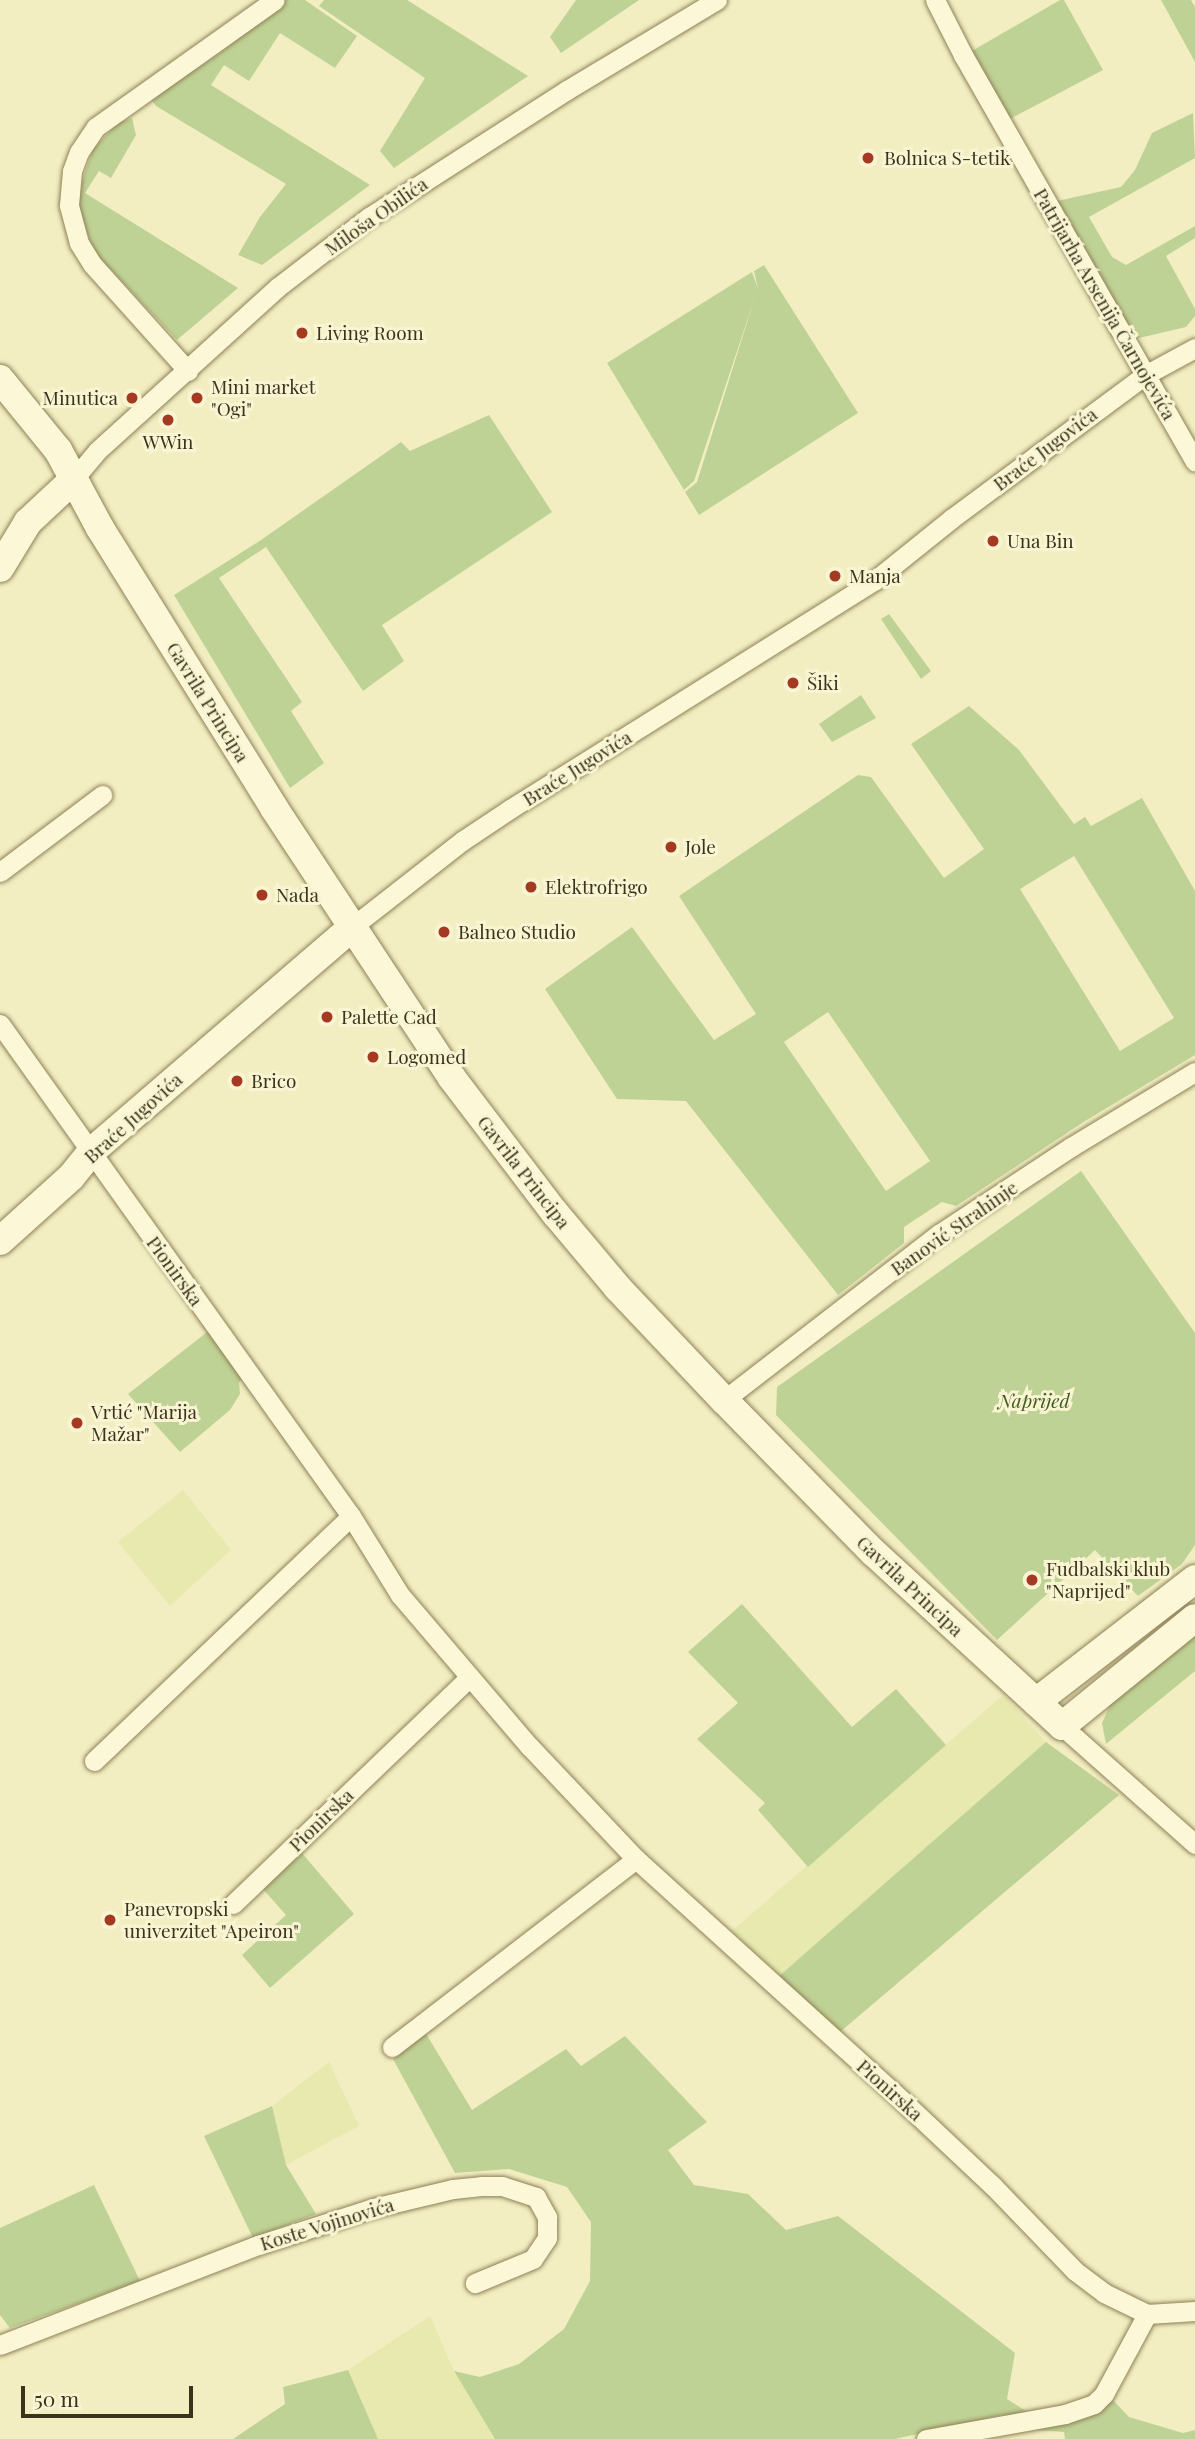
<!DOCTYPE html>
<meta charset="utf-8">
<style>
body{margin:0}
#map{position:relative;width:1195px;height:2439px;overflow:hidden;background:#f2eec2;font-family:"Playfair Display",serif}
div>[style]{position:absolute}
.farmland>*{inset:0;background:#e7e9af}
.green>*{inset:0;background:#bfd295}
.roads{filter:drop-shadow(0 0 2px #8f8057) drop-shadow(0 0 2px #8f8057)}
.street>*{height:19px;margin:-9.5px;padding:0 9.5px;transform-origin:9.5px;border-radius:9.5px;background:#fcf8d7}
.secondary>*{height:28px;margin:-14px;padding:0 14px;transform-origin:14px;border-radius:14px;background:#fcf8d7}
.dots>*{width:19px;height:19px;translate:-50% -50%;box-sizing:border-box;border:4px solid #f9f5d3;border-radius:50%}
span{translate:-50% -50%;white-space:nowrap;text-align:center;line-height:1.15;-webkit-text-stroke:6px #f9f5d3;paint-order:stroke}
.poi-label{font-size:19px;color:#3d331d}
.left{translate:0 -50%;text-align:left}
.right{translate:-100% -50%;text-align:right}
.street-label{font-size:19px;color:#3d331d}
.park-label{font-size:19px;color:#415c21;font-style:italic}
.scale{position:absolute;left:21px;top:2386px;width:172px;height:32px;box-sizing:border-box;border:4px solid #3d331d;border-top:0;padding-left:9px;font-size:21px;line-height:24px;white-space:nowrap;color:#3d331d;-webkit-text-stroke:5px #f9f5d3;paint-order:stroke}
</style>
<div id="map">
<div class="farmland">
<i style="clip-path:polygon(183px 1490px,231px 1550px,170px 1606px,118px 1542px)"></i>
<i style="clip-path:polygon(1003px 1695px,1046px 1742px,778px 1977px,732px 1931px)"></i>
<i style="clip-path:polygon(329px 2062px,359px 2126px,286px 2165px,272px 2106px)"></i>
<i style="clip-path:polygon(430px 2316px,454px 2371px,495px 2439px,378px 2439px,348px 2370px)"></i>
</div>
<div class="green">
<i style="clip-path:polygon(286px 0,305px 0,357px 36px,335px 68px,280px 33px,249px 81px,224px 65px,211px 85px,370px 185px,262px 265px,238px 255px,260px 217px,286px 184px,156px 106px,151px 99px,220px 53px)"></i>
<i style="clip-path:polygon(324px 0,407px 0,528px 76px,394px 168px,380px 151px,425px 78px,319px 6px)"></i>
<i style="clip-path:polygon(576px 0,639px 0,561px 53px,550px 37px)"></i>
<i style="clip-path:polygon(1060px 0,1064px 0,1103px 70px,1004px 122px,965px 55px)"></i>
<i style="clip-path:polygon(1161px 0,1191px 0,1195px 7px,1195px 62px)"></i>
<i style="clip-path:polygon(1193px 113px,1195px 158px,1089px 217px,1112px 257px,1126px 265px,1195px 226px,1195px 238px,1166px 256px,1195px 309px,1195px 316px,1186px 327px,1135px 339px,1057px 201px,1121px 187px,1135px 170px,1152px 133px)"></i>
<i style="clip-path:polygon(132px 118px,136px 135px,111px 178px,99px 171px,85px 193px,238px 288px,177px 340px,97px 255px,80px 218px,78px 194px,93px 149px,118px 123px)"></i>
<i style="clip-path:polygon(764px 265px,858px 413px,699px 515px,685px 492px,697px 482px,755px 297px,694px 481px,684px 490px,607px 363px,752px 272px,758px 289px,754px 271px)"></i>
<i style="clip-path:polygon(489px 415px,552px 512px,382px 625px,404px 661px,363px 691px,266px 547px,219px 578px,302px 702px,291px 711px,324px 763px,290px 788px,174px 595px,261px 540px,401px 442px,410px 451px)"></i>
<i style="clip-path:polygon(889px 614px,931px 671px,921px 679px,881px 619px)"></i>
<i style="clip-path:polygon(861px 695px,876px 718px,832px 742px,819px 724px)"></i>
<i style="clip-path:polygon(evenodd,969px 706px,1019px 750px,1074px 824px,1085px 817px,1091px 826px,1142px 798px,1195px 891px,1195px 1055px,1085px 1121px,956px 1206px,942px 1202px,904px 1227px,904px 1243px,838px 1295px,686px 1101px,617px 1099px,545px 989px,632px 927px,714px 1040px,756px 1014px,679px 896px,858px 775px,871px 777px,944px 878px,984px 849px,911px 744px,969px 706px,1074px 856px,1174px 1018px,1120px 1051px,1020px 889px,1074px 856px,969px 706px,828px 1012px,930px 1161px,886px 1191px,784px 1042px,828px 1012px)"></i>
<i style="clip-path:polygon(1081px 1171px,1195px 1333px,1195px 1545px,1182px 1564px,1138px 1596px,1095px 1550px,997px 1640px,776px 1415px,777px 1387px)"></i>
<i style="clip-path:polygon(211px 1329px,245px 1378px,239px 1382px,240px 1394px,230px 1410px,180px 1452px,128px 1394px)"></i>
<i style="clip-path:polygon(742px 1604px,852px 1727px,896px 1689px,946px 1745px,808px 1867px,758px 1810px,765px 1803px,697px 1739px,738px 1703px,688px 1652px)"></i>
<i style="clip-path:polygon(1195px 1634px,1195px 1671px,1106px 1744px,1102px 1723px,1110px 1705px)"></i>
<i style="clip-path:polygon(1046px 1742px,1119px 1795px,840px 2032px,778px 1977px)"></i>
<i style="clip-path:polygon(301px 1852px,354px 1914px,270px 1988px,242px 1955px,286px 1915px,262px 1888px)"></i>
<i style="clip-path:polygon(425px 2032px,472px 2110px,566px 2049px,581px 2066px,625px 2036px,707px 2122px,668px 2150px,694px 2185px,748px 2194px,786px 2230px,838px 2216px,1015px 2353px,1007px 2399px,1050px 2426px,1112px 2399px,1129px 2417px,1183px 2433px,1195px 2430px,1195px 2439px,1065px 2439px,1064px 2432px,1018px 2429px,1003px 2415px,895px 2439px,495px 2439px,454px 2371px,480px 2377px,519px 2364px,564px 2329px,590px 2281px,591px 2222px,567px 2187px,509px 2169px,455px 2173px,393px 2059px)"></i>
<i style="clip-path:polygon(272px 2106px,286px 2165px,316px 2214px,253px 2238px,204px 2136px)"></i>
<i style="clip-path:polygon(94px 2185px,140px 2281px,10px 2328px,0 2315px,0 2228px)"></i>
<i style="clip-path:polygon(348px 2370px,378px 2439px,233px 2439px,285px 2404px,283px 2387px)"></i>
</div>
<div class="roads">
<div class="street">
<i style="left:935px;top:0;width:62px;rotate:63deg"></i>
<i style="left:963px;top:55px;width:468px;rotate:60.3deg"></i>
<i style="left:188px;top:371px;width:144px;rotate:-131.9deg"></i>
<i style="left:92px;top:264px;width:25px;rotate:-122deg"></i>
<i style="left:79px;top:243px;width:39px;rotate:-105deg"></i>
<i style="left:69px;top:205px;width:34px;rotate:-85deg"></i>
<i style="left:72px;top:171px;width:20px;rotate:-70deg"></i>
<i style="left:79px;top:152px;width:30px;rotate:-56deg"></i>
<i style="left:96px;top:127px;width:219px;rotate:-35.4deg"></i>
<i style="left:72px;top:481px;width:39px;rotate:-50deg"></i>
<i style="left:97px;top:451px;width:244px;rotate:-42.2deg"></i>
<i style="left:278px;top:287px;width:115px;rotate:-37.6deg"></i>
<i style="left:369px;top:217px;width:235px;rotate:-32.7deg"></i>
<i style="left:567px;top:90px;width:175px;rotate:-31deg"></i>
<i style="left:0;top:872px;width:128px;rotate:-37deg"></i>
<i style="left:352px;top:927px;width:140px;rotate:-38deg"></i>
<i style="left:462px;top:841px;width:58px;rotate:-33.7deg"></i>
<i style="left:510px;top:809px;width:430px;rotate:-32.1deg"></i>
<i style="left:874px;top:581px;width:99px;rotate:-38.8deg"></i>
<i style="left:951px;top:519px;width:242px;rotate:-36.6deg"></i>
<i style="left:1145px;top:375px;width:57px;rotate:-28.4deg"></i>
<i style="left:0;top:1024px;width:604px;rotate:54.5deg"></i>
<i style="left:351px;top:1516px;width:93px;rotate:58.2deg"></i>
<i style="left:400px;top:1595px;width:200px;rotate:49.5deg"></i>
<i style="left:530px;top:1747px;width:154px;rotate:46.6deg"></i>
<i style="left:636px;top:1859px;width:344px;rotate:42.2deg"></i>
<i style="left:891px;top:2090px;width:140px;rotate:43.3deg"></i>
<i style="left:993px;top:2186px;width:118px;rotate:46deg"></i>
<i style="left:1075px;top:2271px;width:36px;rotate:37deg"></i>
<i style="left:1104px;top:2293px;width:48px;rotate:26deg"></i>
<i style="left:1147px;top:2314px;width:48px;rotate:-3.6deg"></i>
<i style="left:724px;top:1400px;width:272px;rotate:-37.7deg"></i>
<i style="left:939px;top:1234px;width:158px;rotate:-33.4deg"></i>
<i style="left:1071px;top:1147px;width:145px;rotate:-31.2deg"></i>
<i style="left:1062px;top:1726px;width:178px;rotate:41.6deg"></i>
<i style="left:94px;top:1761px;width:355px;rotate:-43.6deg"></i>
<i style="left:233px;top:1904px;width:327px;rotate:-43.8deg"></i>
<i style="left:392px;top:2047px;width:308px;rotate:-37.6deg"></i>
<i style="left:0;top:2345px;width:277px;rotate:-21.2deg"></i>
<i style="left:258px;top:2245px;width:121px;rotate:-17.8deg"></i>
<i style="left:373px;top:2208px;width:82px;rotate:-13.4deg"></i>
<i style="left:453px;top:2189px;width:28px;rotate:-6deg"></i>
<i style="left:481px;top:2186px;width:21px"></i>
<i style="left:502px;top:2186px;width:36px;rotate:18deg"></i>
<i style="left:536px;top:2197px;width:23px;rotate:61deg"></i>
<i style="left:547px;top:2217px;width:21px;rotate:90deg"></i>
<i style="left:547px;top:2238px;width:25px;rotate:124deg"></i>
<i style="left:533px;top:2259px;width:63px;rotate:157.5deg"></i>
<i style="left:926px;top:2439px;width:141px;rotate:-10.2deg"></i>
<i style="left:1065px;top:2414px;width:31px;rotate:-19deg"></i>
<i style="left:1094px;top:2404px;width:14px;rotate:-45deg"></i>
<i style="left:1104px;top:2394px;width:91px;rotate:-61.7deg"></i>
</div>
<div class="secondary">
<i style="left:0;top:379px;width:92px;rotate:50.8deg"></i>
<i style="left:58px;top:450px;width:89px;rotate:61.7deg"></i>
<i style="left:100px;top:528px;width:330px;rotate:58.1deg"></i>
<i style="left:274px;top:808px;width:323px;rotate:56.6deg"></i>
<i style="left:452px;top:1078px;width:170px;rotate:52.7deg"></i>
<i style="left:555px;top:1213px;width:97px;rotate:50deg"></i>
<i style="left:617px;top:1287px;width:156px;rotate:46.6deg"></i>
<i style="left:724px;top:1400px;width:213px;rotate:45.6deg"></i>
<i style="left:873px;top:1552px;width:257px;rotate:42.6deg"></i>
<i style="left:1062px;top:1726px;width:171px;rotate:-39.1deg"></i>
<i style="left:0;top:568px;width:54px;rotate:-58.7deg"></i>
<i style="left:28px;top:522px;width:60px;rotate:-43deg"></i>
<i style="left:0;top:1241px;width:96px;rotate:-42deg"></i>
<i style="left:71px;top:1177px;width:33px;rotate:-51deg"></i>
<i style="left:92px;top:1151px;width:343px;rotate:-40.7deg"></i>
<i style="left:1036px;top:1702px;width:201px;rotate:-37.7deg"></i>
</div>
</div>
<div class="dots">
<i style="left:868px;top:158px;background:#a43a21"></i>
<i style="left:302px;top:333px;background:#a43a21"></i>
<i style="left:132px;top:398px;background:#a43a21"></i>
<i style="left:197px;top:398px;background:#a43a21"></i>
<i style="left:168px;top:420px;background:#a43a21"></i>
<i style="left:993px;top:541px;background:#a43a21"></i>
<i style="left:835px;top:576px;background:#a43a21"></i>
<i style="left:793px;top:683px;background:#a43a21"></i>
<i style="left:671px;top:847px;background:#a43a21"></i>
<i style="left:531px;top:887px;background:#a43a21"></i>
<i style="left:262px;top:895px;background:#a43a21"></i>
<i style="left:444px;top:932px;background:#a43a21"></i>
<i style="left:327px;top:1017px;background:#a43a21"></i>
<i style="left:373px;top:1057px;background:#a43a21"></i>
<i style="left:237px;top:1081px;background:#a43a21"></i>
<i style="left:77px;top:1423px;background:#a43a21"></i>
<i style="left:1032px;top:1580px;background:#a43a21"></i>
<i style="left:110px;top:1920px;background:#a43a21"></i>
</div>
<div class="poi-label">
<span class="left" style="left:884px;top:158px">Bolnica S-tetik</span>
<span class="left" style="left:316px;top:333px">Living Room</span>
<span class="left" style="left:211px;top:398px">Mini market<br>"Ogi"</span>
<span class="right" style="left:118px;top:398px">Minutica</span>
<span style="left:168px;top:442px">WWin</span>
<span class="left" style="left:1007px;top:541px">Una Bin</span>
<span class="left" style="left:849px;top:576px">Manja</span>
<span class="left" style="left:807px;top:683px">Šiki</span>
<span class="left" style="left:685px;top:847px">Jole</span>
<span class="left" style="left:545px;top:887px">Elektrofrigo</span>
<span class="left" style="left:276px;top:895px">Nada</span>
<span class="left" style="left:458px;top:932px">Balneo Studio</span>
<span class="left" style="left:341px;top:1017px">Palette Cad</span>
<span class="left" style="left:387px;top:1057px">Logomed</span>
<span class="left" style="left:251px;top:1081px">Brico</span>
<span class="left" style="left:91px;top:1423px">Vrtić "Marija<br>Mažar"</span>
<span class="left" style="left:1046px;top:1580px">Fudbalski klub<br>"Naprijed"</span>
<span class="left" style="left:124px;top:1920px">Panevropski<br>univerzitet "Apeiron"</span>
</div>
<div class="street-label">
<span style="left:376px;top:216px;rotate:-35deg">Miloša Obilića</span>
<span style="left:1105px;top:304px;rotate:60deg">Patrijarha Arsenija Čarnojevića</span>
<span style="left:1045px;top:449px;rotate:-37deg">Braće Jugovića</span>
<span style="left:208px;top:702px;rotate:58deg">Gavrila Principa</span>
<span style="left:577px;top:768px;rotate:-32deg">Braće Jugovića</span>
<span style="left:133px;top:1118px;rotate:-42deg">Braće Jugovića</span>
<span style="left:524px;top:1172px;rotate:52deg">Gavrila Principa</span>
<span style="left:954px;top:1228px;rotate:-35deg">Banović Strahinje</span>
<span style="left:175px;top:1271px;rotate:54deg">Pionirska</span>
<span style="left:910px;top:1586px;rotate:43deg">Gavrila Principa</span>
<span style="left:321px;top:1820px;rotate:-44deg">Pionirska</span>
<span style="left:890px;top:2090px;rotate:42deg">Pionirska</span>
<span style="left:327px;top:2224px;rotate:-17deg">Koste Vojinovića</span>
</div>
<div class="park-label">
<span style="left:1034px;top:1401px">Naprijed</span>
</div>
<div class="scale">50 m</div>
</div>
